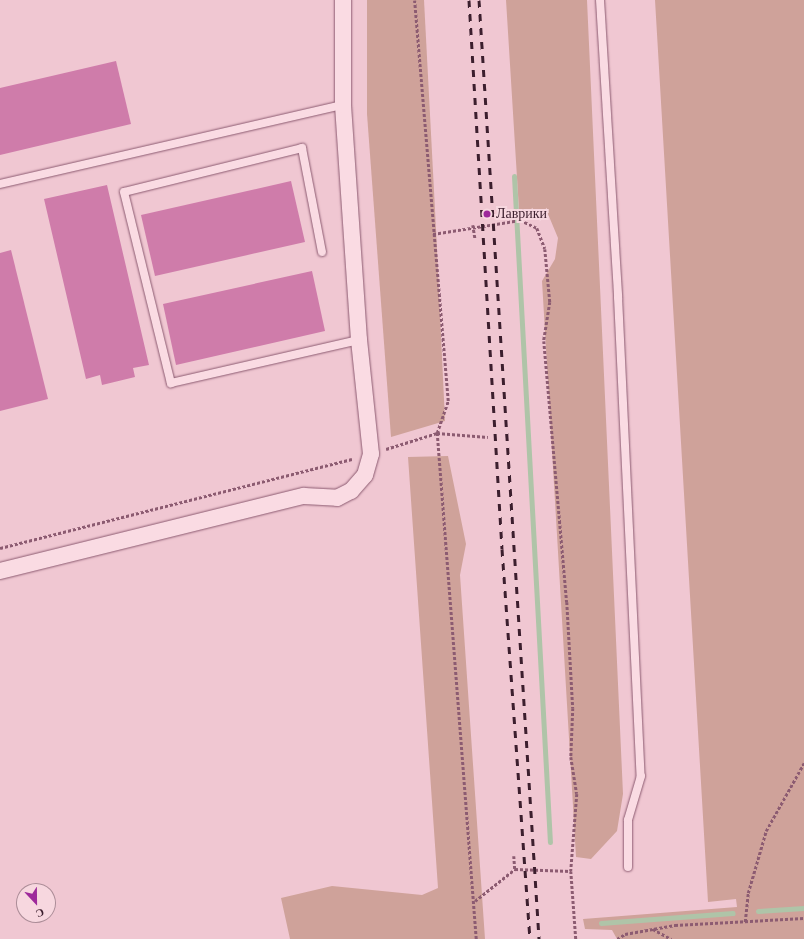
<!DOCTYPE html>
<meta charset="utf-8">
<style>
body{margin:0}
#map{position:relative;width:804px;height:939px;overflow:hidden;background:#f0c7d2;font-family:"Times New Roman",serif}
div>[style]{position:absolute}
.green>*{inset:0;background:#cfa29a}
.stream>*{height:5px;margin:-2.5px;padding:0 2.5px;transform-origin:2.5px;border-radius:2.5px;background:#afc4a8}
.building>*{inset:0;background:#cf7caa}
.path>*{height:2.5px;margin-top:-1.25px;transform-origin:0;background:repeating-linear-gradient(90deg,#8c5b71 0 3px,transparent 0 5px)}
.roads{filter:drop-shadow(0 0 1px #8c5b71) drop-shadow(0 0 1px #8c5b71)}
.lane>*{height:8px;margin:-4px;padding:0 4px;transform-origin:4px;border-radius:4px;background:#fadbe3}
.street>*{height:16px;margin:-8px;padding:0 8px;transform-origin:8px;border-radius:8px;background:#fadbe3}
.rail>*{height:3px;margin-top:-1.5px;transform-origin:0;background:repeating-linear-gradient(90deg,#3c1f2e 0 7px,transparent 0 14px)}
.dots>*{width:11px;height:11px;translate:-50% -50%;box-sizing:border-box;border:2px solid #f7d7df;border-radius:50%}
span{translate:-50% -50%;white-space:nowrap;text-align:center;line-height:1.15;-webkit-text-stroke:4px #f7d7df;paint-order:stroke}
.poi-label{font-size:14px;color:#3c1f2e}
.left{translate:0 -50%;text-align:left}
.north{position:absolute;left:16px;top:883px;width:40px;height:40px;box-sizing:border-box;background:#f7d7df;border:1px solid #ac8d98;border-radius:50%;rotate:158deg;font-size:11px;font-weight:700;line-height:16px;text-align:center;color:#3c1f2e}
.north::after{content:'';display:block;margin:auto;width:14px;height:18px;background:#9e299b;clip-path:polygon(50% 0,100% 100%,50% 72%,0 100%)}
</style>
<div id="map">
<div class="green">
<i style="clip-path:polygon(367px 0,424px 0,436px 229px,445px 421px,391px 437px,367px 114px)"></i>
<i style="clip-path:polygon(506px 0,587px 0,623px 794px,617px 831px,591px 859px,576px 857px,542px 281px,555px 259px,558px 238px,548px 214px,519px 210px)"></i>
<i style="clip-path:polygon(655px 0,804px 0,804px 939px,617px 939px,612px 930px,585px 929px,583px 919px,737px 907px,736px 899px,708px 902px)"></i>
<i style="clip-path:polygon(448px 456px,466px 544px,460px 575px,485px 939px,290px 939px,281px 898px,332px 886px,422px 895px,438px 888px,408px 457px)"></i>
</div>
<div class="stream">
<i style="left:514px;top:176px;width:667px;rotate:86.91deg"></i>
<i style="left:758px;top:911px;width:46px;rotate:-3.7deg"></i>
<i style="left:601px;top:923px;width:132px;rotate:-4.3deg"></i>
</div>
<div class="building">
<i style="clip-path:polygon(116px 61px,131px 124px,0 155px,0 88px)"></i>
<i style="clip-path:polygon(291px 181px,305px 242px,155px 276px,141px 215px)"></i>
<i style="clip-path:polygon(107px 185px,149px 365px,133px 368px,135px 377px,102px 385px,100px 375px,86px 379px,44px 199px)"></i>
<i style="clip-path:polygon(11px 250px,48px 399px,0 411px,0 253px)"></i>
<i style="clip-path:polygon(312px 271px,325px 331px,176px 365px,163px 304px)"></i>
</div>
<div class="path">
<i style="left:505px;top:211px;width:9px;rotate:84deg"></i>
<i style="left:473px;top:225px;width:13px;rotate:81deg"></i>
<i style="left:433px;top:234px;width:88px;rotate:-9.1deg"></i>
<i style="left:520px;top:220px;width:19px;rotate:25deg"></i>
<i style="left:537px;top:228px;width:22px;rotate:69deg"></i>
<i style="left:545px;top:249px;width:53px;rotate:84.6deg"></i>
<i style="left:550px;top:302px;width:39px;rotate:99deg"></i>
<i style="left:544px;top:341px;width:262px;rotate:85deg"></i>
<i style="left:567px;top:602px;width:106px;rotate:86.8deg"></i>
<i style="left:573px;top:708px;width:49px;rotate:92.3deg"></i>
<i style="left:571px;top:757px;width:37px;rotate:81deg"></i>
<i style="left:577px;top:794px;width:77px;rotate:94.5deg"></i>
<i style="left:571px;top:871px;width:68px;rotate:85.8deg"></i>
<i style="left:386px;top:449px;width:53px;rotate:-17.4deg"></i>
<i style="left:437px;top:433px;width:34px;rotate:-71deg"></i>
<i style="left:448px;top:401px;width:402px;rotate:-94.8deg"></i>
<i style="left:0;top:548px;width:363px;rotate:-14.2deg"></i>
<i style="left:514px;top:856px;width:13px;rotate:86deg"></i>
<i style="left:475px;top:901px;width:51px;rotate:-38.7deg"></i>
<i style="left:515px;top:869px;width:56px;rotate:2deg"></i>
<i style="left:745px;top:922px;width:29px;rotate:-84deg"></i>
<i style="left:748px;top:893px;width:65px;rotate:-73.8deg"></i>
<i style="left:766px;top:831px;width:78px;rotate:-60.8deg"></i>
<i style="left:653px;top:929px;width:21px;rotate:29deg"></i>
<i style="left:476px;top:939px;width:508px;rotate:-94.41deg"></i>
<i style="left:437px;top:433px;width:51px;rotate:4.5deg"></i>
<i style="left:617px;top:939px;width:9px;rotate:-32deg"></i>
<i style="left:625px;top:934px;width:51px;rotate:-10.2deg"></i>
<i style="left:675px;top:925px;width:129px;rotate:-3.1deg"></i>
</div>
<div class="roads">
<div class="lane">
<i style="left:600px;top:0;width:298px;rotate:86.5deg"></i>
<i style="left:618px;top:297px;width:480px;rotate:87.3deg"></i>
<i style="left:641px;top:776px;width:46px;rotate:106.5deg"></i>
<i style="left:628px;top:820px;width:47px;rotate:90deg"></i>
<i style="left:0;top:184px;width:352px;rotate:-13deg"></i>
<i style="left:322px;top:252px;width:106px;rotate:-100.9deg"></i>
<i style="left:302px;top:148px;width:183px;rotate:166.1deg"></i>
<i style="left:124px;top:192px;width:197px;rotate:76.2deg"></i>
<i style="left:171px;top:383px;width:193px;rotate:-12.9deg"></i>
</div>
<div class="street">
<i style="left:0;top:571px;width:313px;rotate:-13.9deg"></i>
<i style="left:304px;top:496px;width:33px;rotate:3deg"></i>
<i style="left:337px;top:498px;width:16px;rotate:-27deg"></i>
<i style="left:351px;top:491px;width:21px;rotate:-49deg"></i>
<i style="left:365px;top:475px;width:22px;rotate:-74deg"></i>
<i style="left:371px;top:454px;width:115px;rotate:-96deg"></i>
<i style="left:359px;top:340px;width:236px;rotate:-93.9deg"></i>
<i style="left:343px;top:105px;width:105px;rotate:-90deg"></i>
</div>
</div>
<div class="rail">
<i style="left:469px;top:0;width:550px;rotate:86.56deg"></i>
<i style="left:502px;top:549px;width:391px;rotate:85.9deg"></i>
<i style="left:479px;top:0;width:941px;rotate:86.34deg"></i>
</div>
<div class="dots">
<i style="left:487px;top:214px;background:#9e299b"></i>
</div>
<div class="poi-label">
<span class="left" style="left:496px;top:214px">Лаврики</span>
</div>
<div class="north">С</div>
</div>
